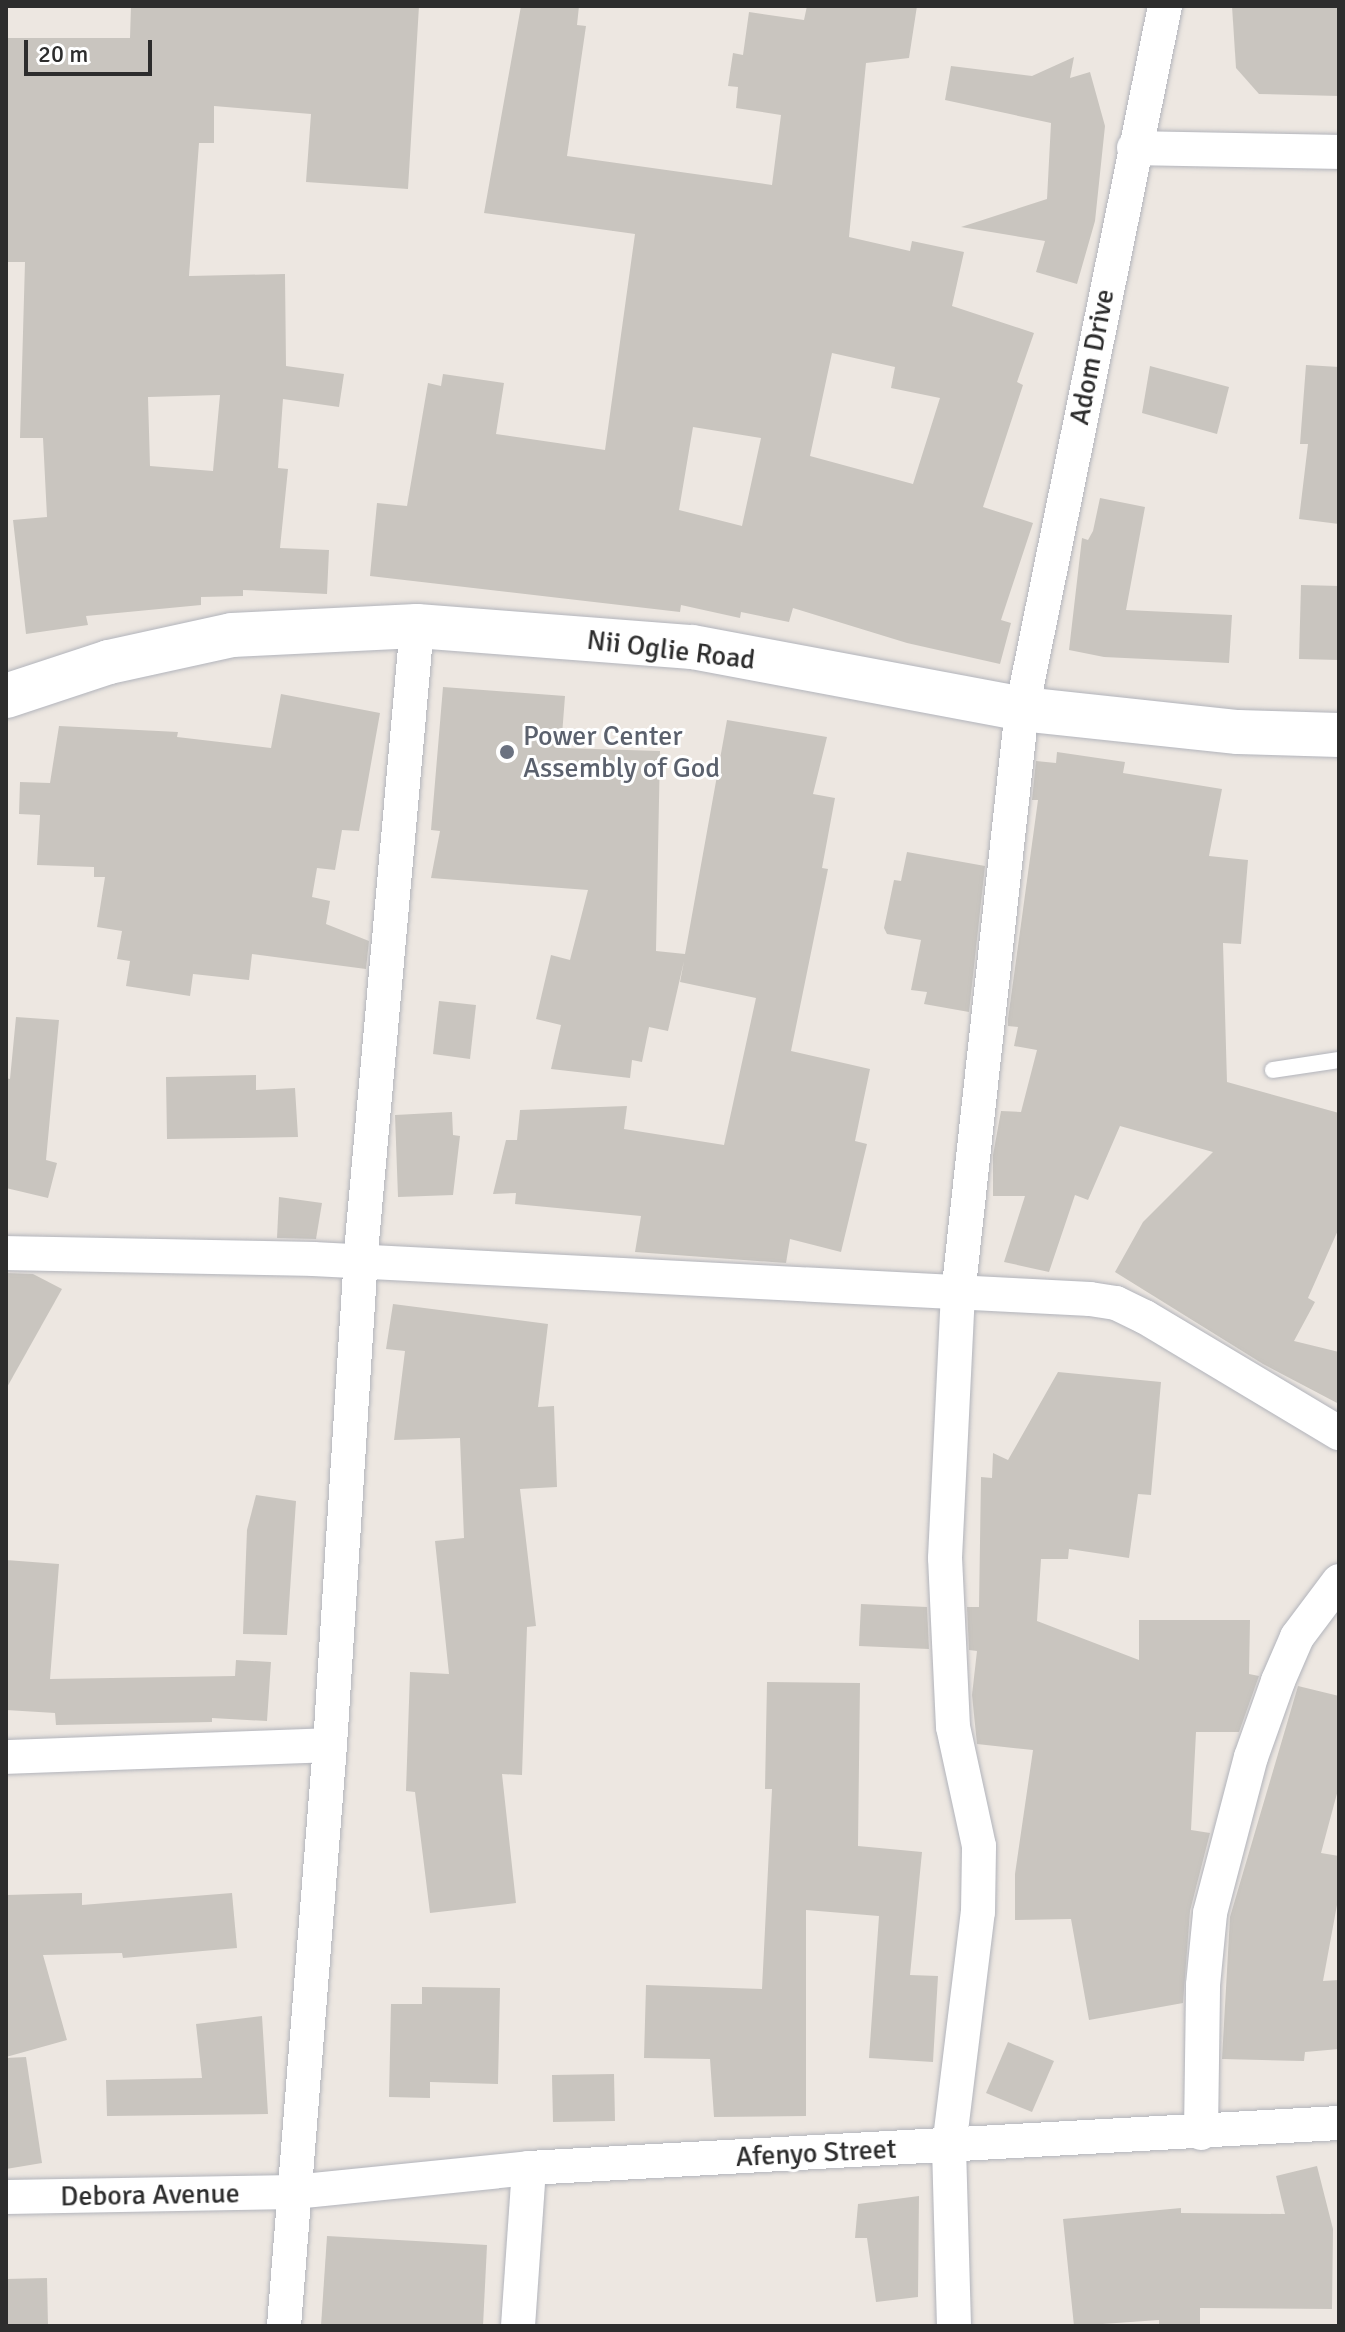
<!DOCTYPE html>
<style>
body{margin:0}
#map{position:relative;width:1345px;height:2332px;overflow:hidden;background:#ede7e1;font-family:Signika,sans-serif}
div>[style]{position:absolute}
.building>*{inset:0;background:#c9c5bf}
.roads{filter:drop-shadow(0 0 2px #b2b4bb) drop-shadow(0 0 2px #b2b4bb)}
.lane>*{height:16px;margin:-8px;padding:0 8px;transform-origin:8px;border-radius:8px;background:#fff}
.street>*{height:34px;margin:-17px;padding:0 17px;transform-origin:17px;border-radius:17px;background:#fff}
.secondary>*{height:44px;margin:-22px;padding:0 22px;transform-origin:22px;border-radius:22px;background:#fff}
.dots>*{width:22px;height:22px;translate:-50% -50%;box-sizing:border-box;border:4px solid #fff;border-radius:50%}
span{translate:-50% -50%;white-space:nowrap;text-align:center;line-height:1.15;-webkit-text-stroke:6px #fff;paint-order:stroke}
.street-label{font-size:28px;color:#2d2d2d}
.worship-label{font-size:28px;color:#5b616d}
.left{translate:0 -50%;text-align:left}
.frame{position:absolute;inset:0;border:8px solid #2d2d2d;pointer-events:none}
.scale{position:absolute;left:24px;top:40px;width:128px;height:36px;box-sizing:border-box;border:4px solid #2d2d2d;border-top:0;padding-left:10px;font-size:24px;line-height:28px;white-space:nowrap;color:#2d2d2d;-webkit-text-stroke:6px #fff;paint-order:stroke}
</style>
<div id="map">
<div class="building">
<i style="clip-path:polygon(evenodd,131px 6px,419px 6px,408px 189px,306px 182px,311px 114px,214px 106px,214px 143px,199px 143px,189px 276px,285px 274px,286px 366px,344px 374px,339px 407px,283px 399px,278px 468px,288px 469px,280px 548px,329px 550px,327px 594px,243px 590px,243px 596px,201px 597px,201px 605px,86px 616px,88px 625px,26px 634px,13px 520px,47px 517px,43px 438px,20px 438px,25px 262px,6px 262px,6px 38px,130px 38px,131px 6px,220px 395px,213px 471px,150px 466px,148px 397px,220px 395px)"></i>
<i style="clip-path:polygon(evenodd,521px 6px,579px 6px,577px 25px,586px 26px,567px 156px,772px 185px,781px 115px,736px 108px,738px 87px,728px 86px,733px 53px,743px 55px,749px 12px,804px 20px,807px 6px,917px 6px,909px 58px,866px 63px,849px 237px,910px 251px,912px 241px,964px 252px,952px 306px,1034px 333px,1017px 382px,1023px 385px,983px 507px,1033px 523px,1001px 620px,1011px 623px,1000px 664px,907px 643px,793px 608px,789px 622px,741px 612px,740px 618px,681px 605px,680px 612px,370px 576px,377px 503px,407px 506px,428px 383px,441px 386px,443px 374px,504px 383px,496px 434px,605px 450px,635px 234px,484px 213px,521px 6px,832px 353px,895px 367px,891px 388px,940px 398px,913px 484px,810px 456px,832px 353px,521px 6px,693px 427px,761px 438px,742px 526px,679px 510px,693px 427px)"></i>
<i style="clip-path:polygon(1232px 6px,1339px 6px,1339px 96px,1259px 94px,1236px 68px)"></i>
<i style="clip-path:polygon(1074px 57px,1070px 78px,1090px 72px,1105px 126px,1095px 221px,1077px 284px,1036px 272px,1045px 241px,961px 227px,1047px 199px,1051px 123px,945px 100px,951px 66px,1032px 76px)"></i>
<i style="clip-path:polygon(1306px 365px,1339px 367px,1339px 524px,1299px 519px,1308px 444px,1300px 444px)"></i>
<i style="clip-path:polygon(1150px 366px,1229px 387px,1217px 434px,1142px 413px)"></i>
<i style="clip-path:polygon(1100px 498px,1145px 507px,1126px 610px,1232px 615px,1229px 663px,1104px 657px,1069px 650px,1082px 538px,1088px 540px,1093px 531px)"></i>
<i style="clip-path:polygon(1301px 585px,1339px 586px,1339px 660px,1299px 659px)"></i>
<i style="clip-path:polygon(443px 687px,565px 696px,561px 748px,660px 751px,656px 951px,685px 954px,727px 720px,827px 737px,813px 794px,835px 798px,822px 868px,828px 869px,791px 1051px,870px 1069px,855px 1141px,867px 1144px,841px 1252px,790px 1239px,786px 1263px,635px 1252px,641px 1216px,515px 1204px,516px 1193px,493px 1194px,506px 1140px,517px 1140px,520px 1110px,627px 1106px,624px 1129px,724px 1145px,756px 998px,680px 982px,684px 961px,668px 1031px,649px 1027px,642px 1062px,632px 1060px,630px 1078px,551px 1069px,561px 1025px,536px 1019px,551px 955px,570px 960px,588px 890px,431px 878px,440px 831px,431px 830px)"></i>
<i style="clip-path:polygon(281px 694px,380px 713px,359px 831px,342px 830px,335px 870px,317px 868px,312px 897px,330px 901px,326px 924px,369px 941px,366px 969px,252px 954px,249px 980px,193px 974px,190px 996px,126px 986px,130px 961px,117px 959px,122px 931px,97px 927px,105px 877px,94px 877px,94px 867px,37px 865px,40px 815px,19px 814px,20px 782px,50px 783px,59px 726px,178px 732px,177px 737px,271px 748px)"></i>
<i style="clip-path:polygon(1057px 752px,1125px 762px,1123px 773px,1222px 789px,1209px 856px,1248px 860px,1241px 944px,1223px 943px,1227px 1082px,1339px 1113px,1339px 1228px,1308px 1298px,1315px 1302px,1294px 1341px,1339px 1352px,1339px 1404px,1263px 1364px,1115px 1272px,1143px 1222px,1213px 1152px,1120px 1126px,1088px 1200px,1075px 1195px,1049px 1272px,1004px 1262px,1025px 1196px,993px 1196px,993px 1155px,1001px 1111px,1021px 1112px,1037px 1050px,1014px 1046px,1018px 1027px,1008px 1026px,1008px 1019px,1038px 800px,1032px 800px,1036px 761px,1056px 763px)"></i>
<i style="clip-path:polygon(907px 852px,985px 866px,969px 1012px,924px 1004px,927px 992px,911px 990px,921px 940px,887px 934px,884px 928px,894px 880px,901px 881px)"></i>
<i style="clip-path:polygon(439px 1001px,476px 1005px,470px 1059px,433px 1054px)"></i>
<i style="clip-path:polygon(16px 1017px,59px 1020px,46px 1160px,57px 1163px,48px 1198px,6px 1188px,6px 1078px,10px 1079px)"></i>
<i style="clip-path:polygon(256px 1075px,256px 1090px,295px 1088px,298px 1137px,167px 1139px,166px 1077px)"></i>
<i style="clip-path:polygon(452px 1112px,453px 1135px,460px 1136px,453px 1195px,398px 1197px,395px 1115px)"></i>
<i style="clip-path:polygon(279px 1197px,322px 1203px,316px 1239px,277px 1238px)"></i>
<i style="clip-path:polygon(6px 1273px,33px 1274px,62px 1289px,6px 1389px)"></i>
<i style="clip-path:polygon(393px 1304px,548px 1324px,538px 1407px,554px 1406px,557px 1487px,520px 1489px,536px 1626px,527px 1627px,522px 1775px,502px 1774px,516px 1903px,430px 1913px,415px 1792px,406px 1791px,410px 1672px,449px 1674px,435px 1541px,464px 1538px,460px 1438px,394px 1440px,405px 1351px,386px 1349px)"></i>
<i style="clip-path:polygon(1058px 1372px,1161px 1382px,1151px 1495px,1138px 1494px,1129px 1558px,1069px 1549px,1068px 1559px,1041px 1559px,1037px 1621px,1139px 1660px,1139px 1620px,1250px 1620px,1249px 1674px,1259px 1676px,1239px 1732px,1196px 1732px,1191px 1830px,1210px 1833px,1190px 1911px,1183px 2003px,1089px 2020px,1071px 1919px,1015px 1920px,1015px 1874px,1033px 1750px,977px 1744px,972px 1695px,977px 1651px,969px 1650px,967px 1607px,979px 1607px,981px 1477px,992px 1478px,993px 1453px,1008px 1460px)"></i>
<i style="clip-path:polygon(256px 1495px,296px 1501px,287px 1635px,243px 1634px,247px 1530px)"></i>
<i style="clip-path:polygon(6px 1560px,59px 1564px,50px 1679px,235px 1676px,236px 1660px,271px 1662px,267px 1721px,212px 1718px,212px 1722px,56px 1725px,55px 1713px,6px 1710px)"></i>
<i style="clip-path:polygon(861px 1604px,927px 1607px,929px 1649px,859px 1646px)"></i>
<i style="clip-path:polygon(767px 1682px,860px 1683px,858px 1846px,922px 1852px,910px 1975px,938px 1976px,933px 2062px,869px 2058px,879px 1916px,806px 1910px,806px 2116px,714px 2117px,710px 2059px,644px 2058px,646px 1985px,762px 1989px,772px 1789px,765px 1789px)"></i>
<i style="clip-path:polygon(1298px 1686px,1339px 1696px,1339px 1786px,1321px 1853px,1339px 1856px,1339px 1894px,1323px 1981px,1339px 1980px,1339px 2049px,1305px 2052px,1304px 2061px,1222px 2059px,1230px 1917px)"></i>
<i style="clip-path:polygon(82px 1893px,82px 1905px,232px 1893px,237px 1948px,123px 1958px,122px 1953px,43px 1955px,67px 2040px,6px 2057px,6px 1895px)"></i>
<i style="clip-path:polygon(422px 1987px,500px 1988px,498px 2084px,430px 2082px,430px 2098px,389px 2097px,391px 2004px,422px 2004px)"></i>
<i style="clip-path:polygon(262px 2016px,268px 2114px,107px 2116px,106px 2080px,202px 2078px,196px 2024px)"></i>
<i style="clip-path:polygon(1008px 2042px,1054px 2061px,1032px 2112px,986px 2093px)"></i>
<i style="clip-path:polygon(26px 2057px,42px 2163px,6px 2169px,6px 2058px)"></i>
<i style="clip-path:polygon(614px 2074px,615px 2121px,553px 2122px,552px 2075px)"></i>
<i style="clip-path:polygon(1317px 2166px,1333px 2229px,1332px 2309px,1200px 2308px,1200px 2326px,1159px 2326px,1159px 2320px,1074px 2326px,1063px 2219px,1181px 2208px,1181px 2213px,1285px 2214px,1276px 2176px)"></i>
<i style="clip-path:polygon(919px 2196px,918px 2297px,876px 2302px,867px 2238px,855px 2238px,858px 2204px)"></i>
<i style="clip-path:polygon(327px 2236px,487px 2245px,483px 2326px,321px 2326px)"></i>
<i style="clip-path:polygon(47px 2278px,48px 2326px,6px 2326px,6px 2279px)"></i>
</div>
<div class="roads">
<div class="lane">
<i style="left:1273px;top:1070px;width:67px;rotate:-8.6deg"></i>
</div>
<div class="street">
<i style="left:1134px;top:148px;width:205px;rotate:1.1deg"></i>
<i style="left:6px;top:1253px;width:307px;rotate:1.1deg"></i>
<i style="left:313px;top:1259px;width:778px;rotate:2.95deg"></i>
<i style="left:1090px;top:1299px;width:26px;rotate:9deg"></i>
<i style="left:1116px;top:1303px;width:32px;rotate:26deg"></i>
<i style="left:1145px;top:1317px;width:226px;rotate:30.9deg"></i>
<i style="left:6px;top:1757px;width:324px;rotate:-2.1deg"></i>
<i style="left:1201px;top:2133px;width:148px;rotate:-89.2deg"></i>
<i style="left:1203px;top:1985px;width:72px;rotate:-84.4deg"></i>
<i style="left:1210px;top:1913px;width:161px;rotate:-75.3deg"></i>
<i style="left:1251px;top:1757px;width:81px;rotate:-70.4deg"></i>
<i style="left:1278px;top:1681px;width:48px;rotate:-66.6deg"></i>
<i style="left:1297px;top:1637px;width:70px;rotate:-53.1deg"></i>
<i style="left:6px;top:2197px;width:288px;rotate:-1deg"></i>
<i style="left:294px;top:2192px;width:236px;rotate:-5.8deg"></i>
<i style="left:529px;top:2168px;width:811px;rotate:-3.18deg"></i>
<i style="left:284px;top:2326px;width:583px;rotate:-85.47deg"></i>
<i style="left:330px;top:1745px;width:505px;rotate:-86.37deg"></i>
<i style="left:362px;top:1241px;width:617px;rotate:-84.89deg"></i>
<i style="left:518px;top:2326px;width:158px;rotate:-86deg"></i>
<i style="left:954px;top:2326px;width:179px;rotate:-91.6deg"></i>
<i style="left:949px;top:2147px;width:237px;rotate:-83deg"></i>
<i style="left:978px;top:1912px;width:66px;rotate:-89.1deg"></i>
<i style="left:979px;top:1846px;width:122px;rotate:-102.3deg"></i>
<i style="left:953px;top:1727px;width:169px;rotate:-92.7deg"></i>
<i style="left:945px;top:1558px;width:263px;rotate:-87.2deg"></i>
<i style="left:958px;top:1295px;width:589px;rotate:-83.77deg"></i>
<i style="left:1022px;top:709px;width:717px;rotate:-78.5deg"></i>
</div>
<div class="secondary">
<i style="left:6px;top:696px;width:108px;rotate:-18.3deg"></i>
<i style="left:109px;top:662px;width:126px;rotate:-12.4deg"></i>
<i style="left:232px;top:635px;width:185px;rotate:-2.8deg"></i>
<i style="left:417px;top:626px;width:276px;rotate:4.4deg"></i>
<i style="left:692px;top:647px;width:336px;rotate:10.6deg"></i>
<i style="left:1022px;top:709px;width:217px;rotate:6.1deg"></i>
<i style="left:1238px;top:732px;width:101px;rotate:1.7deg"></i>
</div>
</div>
<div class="dots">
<i style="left:507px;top:752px;background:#6b7280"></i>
</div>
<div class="street-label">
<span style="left:1092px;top:357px;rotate:-79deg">Adom Drive</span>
<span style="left:671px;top:650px;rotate:7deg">Nii Oglie Road</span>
<span style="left:816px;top:2153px;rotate:-3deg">Afenyo Street</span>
<span style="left:150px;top:2195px;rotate:-1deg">Debora Avenue</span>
</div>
<div class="worship-label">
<span class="left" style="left:523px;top:752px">Power Center<br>Assembly of God</span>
</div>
<div class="frame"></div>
<div class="scale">20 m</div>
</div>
